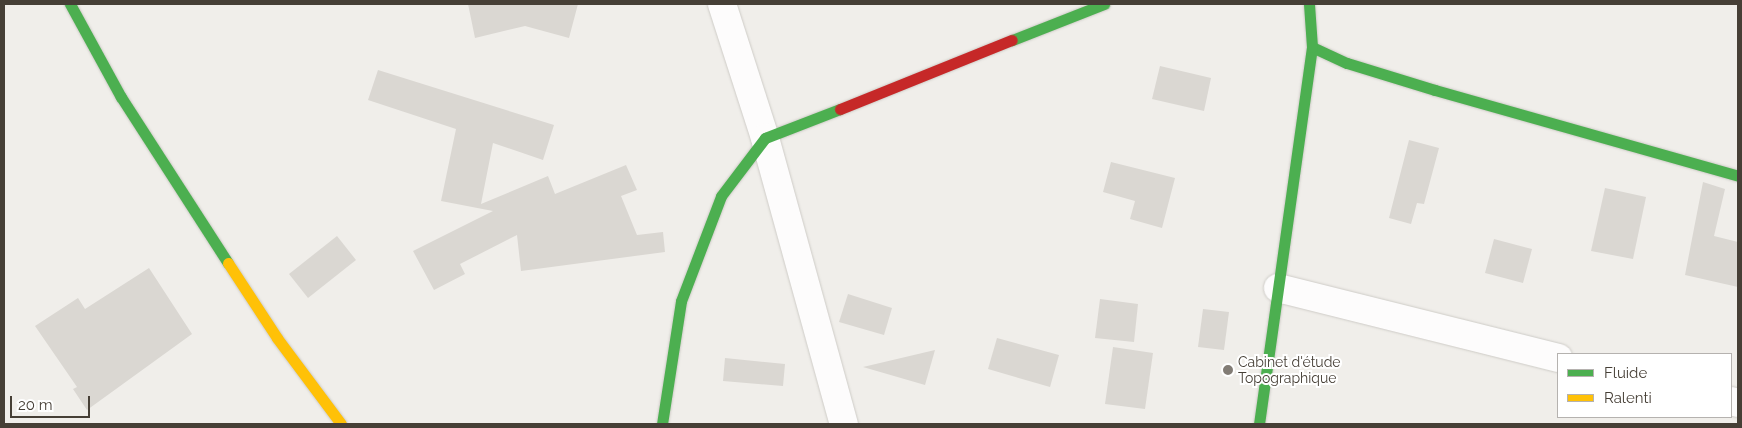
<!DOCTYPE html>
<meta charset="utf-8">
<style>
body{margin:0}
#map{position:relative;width:1742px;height:428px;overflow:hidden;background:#f0eeea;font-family:Raleway,sans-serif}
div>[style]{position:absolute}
.building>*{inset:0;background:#dad7d2}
.roads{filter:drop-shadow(0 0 1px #ceccc7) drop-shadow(0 0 1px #ceccc7)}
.street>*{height:28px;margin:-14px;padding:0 14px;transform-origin:14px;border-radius:14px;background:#fdfcfc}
.fast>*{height:11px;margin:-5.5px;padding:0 5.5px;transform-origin:5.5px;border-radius:5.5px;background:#4caf50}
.slow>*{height:11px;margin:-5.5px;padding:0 5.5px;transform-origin:5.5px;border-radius:5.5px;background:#ffc107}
.jam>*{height:11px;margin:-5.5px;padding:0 5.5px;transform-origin:5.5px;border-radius:5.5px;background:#c62828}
.dots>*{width:14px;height:14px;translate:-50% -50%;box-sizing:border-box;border:2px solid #fff;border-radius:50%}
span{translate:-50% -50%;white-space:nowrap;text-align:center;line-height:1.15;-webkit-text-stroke:4px #fff;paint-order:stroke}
.poi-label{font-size:14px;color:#463f36}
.left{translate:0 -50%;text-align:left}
.frame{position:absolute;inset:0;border:5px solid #463f36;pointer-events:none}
.legend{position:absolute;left:1557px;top:353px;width:175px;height:65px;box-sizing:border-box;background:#fff;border:1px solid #b5b2af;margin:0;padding:6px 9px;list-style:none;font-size:15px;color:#463f36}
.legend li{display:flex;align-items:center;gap:10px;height:25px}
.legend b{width:25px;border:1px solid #b5b2af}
.scale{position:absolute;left:10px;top:396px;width:80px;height:22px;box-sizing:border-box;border:2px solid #463f36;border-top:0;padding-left:6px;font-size:15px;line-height:18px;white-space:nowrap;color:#463f36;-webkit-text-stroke:4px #fff;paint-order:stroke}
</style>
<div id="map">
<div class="building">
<i style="clip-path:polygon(468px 4px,578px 4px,569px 38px,525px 26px,475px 38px)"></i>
<i style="clip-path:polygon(1160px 66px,1211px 78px,1204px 111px,1152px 99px)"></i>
<i style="clip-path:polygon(378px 70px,554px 125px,543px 160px,493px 143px,481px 204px,548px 176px,555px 194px,626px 165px,637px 190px,621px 196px,637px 235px,663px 232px,665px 252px,521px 271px,517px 235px,460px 264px,465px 274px,434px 290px,413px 251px,493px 211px,441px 201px,456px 129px,368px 100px)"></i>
<i style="clip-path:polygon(1409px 140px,1439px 148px,1424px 204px,1417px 203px,1411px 224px,1389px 218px)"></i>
<i style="clip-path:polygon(1111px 162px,1175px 178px,1162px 228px,1130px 219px,1135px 201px,1103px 192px)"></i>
<i style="clip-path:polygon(1703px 182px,1725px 189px,1714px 236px,1738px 242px,1738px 287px,1685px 275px)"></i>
<i style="clip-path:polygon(1605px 188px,1646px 197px,1633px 259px,1591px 251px)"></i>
<i style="clip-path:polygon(337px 236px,356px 260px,308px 298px,289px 274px)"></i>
<i style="clip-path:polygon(1494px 239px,1532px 249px,1523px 283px,1485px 273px)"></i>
<i style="clip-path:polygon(149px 268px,192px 334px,87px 410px,73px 389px,77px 387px,35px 326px,78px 298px,85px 309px)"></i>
<i style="clip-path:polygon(848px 294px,892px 308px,884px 335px,839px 322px)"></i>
<i style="clip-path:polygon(1100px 299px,1138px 304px,1134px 342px,1095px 338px)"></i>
<i style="clip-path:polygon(1203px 309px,1229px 312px,1224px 350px,1198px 347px)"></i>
<i style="clip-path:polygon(997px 338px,1059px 355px,1050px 387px,988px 369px)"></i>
<i style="clip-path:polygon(1113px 347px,1153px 353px,1145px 409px,1105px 404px)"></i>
<i style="clip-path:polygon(935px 350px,925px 385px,863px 367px)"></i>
<i style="clip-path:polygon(725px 358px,785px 364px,783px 386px,723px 381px)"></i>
</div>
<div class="roads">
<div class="street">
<i style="left:722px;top:4px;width:141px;rotate:72.2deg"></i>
<i style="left:765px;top:138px;width:297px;rotate:74.6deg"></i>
<i style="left:1278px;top:288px;width:289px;rotate:14deg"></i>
<i style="left:1731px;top:401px;width:7px;rotate:16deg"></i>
</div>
<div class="fast">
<i style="left:70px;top:4px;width:106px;rotate:61.3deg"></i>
<i style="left:121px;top:97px;width:197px;rotate:57.2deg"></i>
<i style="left:1012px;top:40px;width:99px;rotate:-21.4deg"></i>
<i style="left:1312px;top:47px;width:38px;rotate:25deg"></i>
<i style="left:1347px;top:63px;width:92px;rotate:17.1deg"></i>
<i style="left:1435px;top:90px;width:315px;rotate:15.8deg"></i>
<i style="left:662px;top:424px;width:124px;rotate:-81.2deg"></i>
<i style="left:681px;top:301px;width:112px;rotate:-69.1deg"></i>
<i style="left:721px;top:196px;width:73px;rotate:-52.8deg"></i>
<i style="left:765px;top:138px;width:80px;rotate:-21.1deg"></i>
<i style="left:1259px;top:424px;width:381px;rotate:-82deg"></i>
<i style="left:1312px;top:47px;width:43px;rotate:-94deg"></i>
</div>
<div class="slow">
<i style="left:228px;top:263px;width:90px;rotate:56.8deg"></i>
<i style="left:277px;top:338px;width:107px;rotate:53.3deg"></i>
</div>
<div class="jam">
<i style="left:840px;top:109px;width:185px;rotate:-21.9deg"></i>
</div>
</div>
<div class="dots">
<i style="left:1228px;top:370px;background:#827c75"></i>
</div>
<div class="poi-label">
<span class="left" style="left:1238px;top:370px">Cabinet d'étude<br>Topographique</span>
</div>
<div class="frame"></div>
<ul class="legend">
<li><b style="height:6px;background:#4caf50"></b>Fluide</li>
<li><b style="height:6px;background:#ffc107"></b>Ralenti</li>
</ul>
<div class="scale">20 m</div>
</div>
